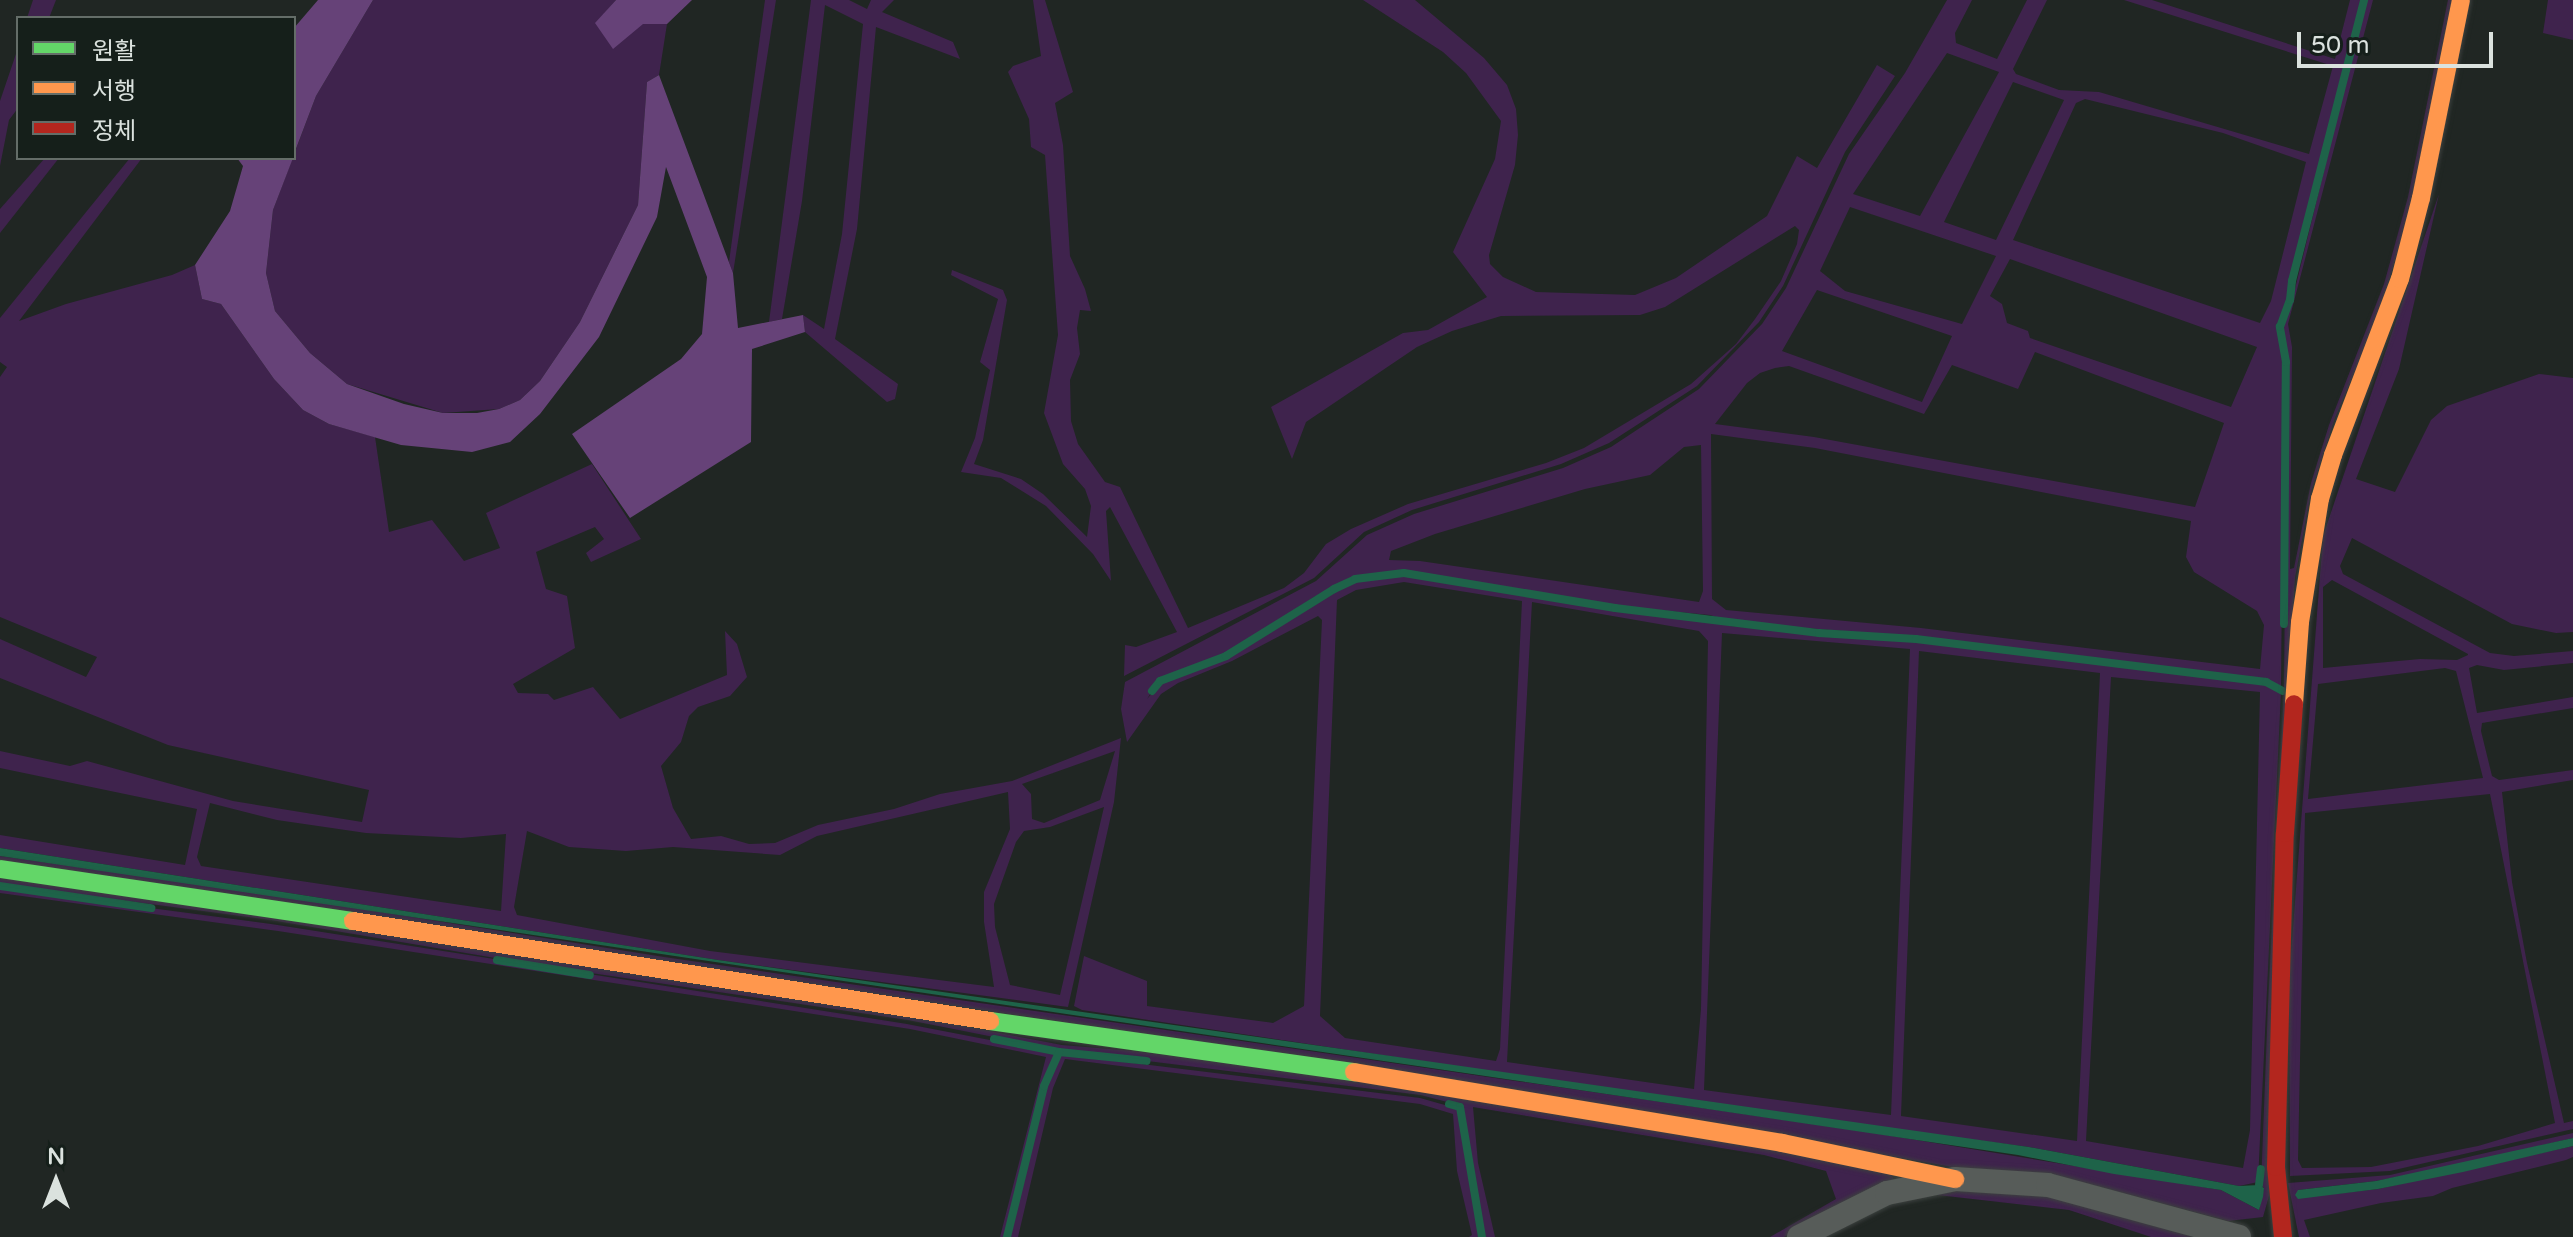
<!DOCTYPE html>
<meta charset="utf-8">
<style>
body{margin:0}
#map{position:relative;width:2573px;height:1237px;overflow:hidden;background:#202623;font-family:"Varela Round","Noto Sans KR",sans-serif}
div>[style]{position:absolute}
.green>*{inset:0;background:#3f234d}
.forest>*{inset:0;background:#664278}
.water>*{inset:0;background:#1e6349}
.stream>*{height:8px;margin:-4px;padding:0 4px;transform-origin:4px;border-radius:4px;background:#1e6349}
.roads{filter:drop-shadow(0 0 2px #3c413f) drop-shadow(0 0 2px #3c413f)}
.street>*{height:24px;margin:-12px;padding:0 12px;transform-origin:12px;border-radius:12px;background:#575c59}
.fast>*{height:18px;margin:-9px;padding:0 9px;transform-origin:9px;border-radius:9px;background:#63d668}
.slow>*{height:18px;margin:-9px;padding:0 9px;transform-origin:9px;border-radius:9px;background:#ff974d}
.jam>*{height:18px;margin:-9px;padding:0 9px;transform-origin:9px;border-radius:9px;background:#b3261e}
span{translate:-50% -50%;white-space:nowrap;text-align:center;line-height:1.15;-webkit-text-stroke:6px #151f1a;paint-order:stroke}
.legend{position:absolute;left:16px;top:16px;width:280px;height:144px;box-sizing:border-box;background:#151f1a;border:2px solid #646d68;margin:0;padding:10px 14px;list-style:none;font-size:24px;color:#dbe2de}
.legend li{display:flex;align-items:center;gap:16px;height:40px}
.legend b{width:40px;border:2px solid #646d68}
.north{position:absolute;left:16px;top:1141px;width:80px;height:80px;-webkit-text-stroke:6px #151f1a;paint-order:stroke;rotate:0deg;font-size:22px;font-weight:700;line-height:32px;text-align:center;color:#dbe2de}
.north::after{content:'';display:block;margin:auto;width:28px;height:36px;background:#dbe2de;clip-path:polygon(50% 0,100% 100%,50% 72%,0 100%)}
.scale{position:absolute;left:2297px;top:32px;width:196px;height:36px;box-sizing:border-box;border:4px solid #dbe2de;border-top:0;padding-left:10px;font-size:24px;line-height:28px;white-space:nowrap;color:#dbe2de;-webkit-text-stroke:6px #151f1a;paint-order:stroke}
</style>
<div id="map">
<div class="green">
<i style="clip-path:polygon(33px 0,56px 0,49px 18px,27px 18px)"></i>
<i style="clip-path:polygon(373px 0,616px 0,596px 23px,667px 24px,659px 75px,647px 82px,638px 205px,580px 322px,540px 381px,520px 400px,499px 409px,443px 413px,347px 384px,310px 353px,275px 311px,266px 273px,273px 210px,316px 96px)"></i>
<i style="clip-path:polygon(765px 0,776px 0,733px 273px,729px 262px)"></i>
<i style="clip-path:polygon(811px 0,849px 0,867px 9px,871px 0,894px 0,882px 12px,953px 42px,960px 59px,876px 27px,857px 229px,835px 339px,898px 384px,895px 399px,887px 402px,805px 332px,803px 315px,824px 329px,842px 234px,863px 24px,825px 5px,802px 201px,782px 319px,769px 322px)"></i>
<i style="clip-path:polygon(1033px 0,1045px 0,1073px 92px,1055px 103px,1063px 145px,1070px 256px,1085px 289px,1091px 311px,1080px 310px,1077px 328px,1080px 354px,1070px 380px,1071px 421px,1078px 444px,1105px 482px,1120px 487px,1188px 628px,1284px 588px,1304px 573px,1326px 544px,1351px 529px,1408px 504px,1546px 463px,1584px 448px,1691px 384px,1736px 344px,1755px 319px,1781px 281px,1797px 244px,1799px 230px,1795px 226px,1665px 307px,1640px 315px,1501px 316px,1452px 331px,1417px 347px,1306px 422px,1292px 459px,1271px 407px,1403px 333px,1428px 330px,1487px 297px,1453px 252px,1495px 159px,1501px 121px,1466px 73px,1443px 52px,1363px 0,1415px 0,1484px 58px,1507px 85px,1516px 109px,1518px 135px,1515px 165px,1489px 255px,1490px 264px,1503px 277px,1536px 292px,1635px 295px,1676px 278px,1767px 216px,1797px 156px,1817px 168px,1877px 65px,1895px 76px,1845px 152px,1783px 286px,1759px 322px,1697px 386px,1609px 443px,1561px 464px,1412px 510px,1364px 532px,1314px 578px,1124px 676px,1125px 645px,1136px 647px,1177px 632px,1110px 507px,1106px 511px,1111px 581px,1093px 554px,1046px 506px,1001px 478px,961px 472px,975px 438px,990px 370px,980px 362px,998px 299px,951px 275px,952px 270px,1003px 290px,1007px 300px,983px 440px,974px 464px,1021px 479px,1043px 494px,1087px 537px,1091px 506px,1085px 489px,1063px 464px,1044px 413px,1058px 335px,1045px 155px,1031px 147px,1029px 119px,1008px 72px,1013px 66px,1041px 56px)"></i>
<i style="clip-path:polygon(evenodd,1947px 0,1972px 0,1955px 33px,1956px 43px,1997px 59px,2027px 0,2047px 0,2013px 69px,2016px 74px,2059px 90px,2099px 92px,2309px 154px,2333px 66px,2124px 0,2152px 0,2335px 59px,2350px 0,2362px 0,2290px 280px,2288px 300px,2278px 327px,2284px 362px,2281px 688px,2266px 680px,1916px 637px,1731px 622px,1710px 615px,1615px 606px,1404px 571px,1355px 578px,1314px 597px,1225px 654px,1159px 680px,1147px 699px,1161px 683px,1227px 657px,1335px 591px,1356px 581px,1404px 575px,1615px 610px,1709px 619px,1730px 626px,1916px 641px,2265px 684px,2281px 692px,2258px 1182px,2239px 1186px,2029px 1147px,1747px 1110px,1082px 1010px,1074px 1006px,1084px 956px,1147px 981px,1147px 1006px,1273px 1023px,1304px 1006px,1322px 620px,1318px 616px,1232px 661px,1178px 683px,1161px 694px,1127px 742px,1121px 709px,1125px 682px,1316px 581px,1367px 535px,1414px 514px,1563px 468px,1611px 447px,1699px 389px,1762px 324px,1786px 288px,1849px 154px,1905px 73px,1947px 0,1947px 53px,1999px 72px,1920px 216px,1853px 194px,1947px 53px,1947px 0,2013px 82px,2064px 100px,1996px 240px,1944px 222px,2013px 82px,1947px 0,2085px 99px,2223px 133px,2306px 162px,2271px 301px,2260px 323px,2013px 240px,2076px 103px,2085px 99px,1947px 0,1850px 207px,1996px 256px,1962px 324px,1845px 291px,1820px 271px,1850px 207px,1947px 0,2010px 259px,2257px 347px,2231px 407px,2030px 338px,2028px 331px,2007px 323px,2002px 304px,1990px 296px,2010px 259px,1947px 0,1817px 290px,1952px 336px,1922px 402px,1782px 351px,1817px 290px,1947px 0,2035px 352px,2224px 423px,2195px 507px,1814px 437px,1715px 424px,1747px 383px,1760px 373px,1775px 368px,1789px 366px,1924px 414px,1952px 365px,2018px 389px,2035px 352px,1947px 0,1711px 434px,1815px 448px,2191px 521px,2186px 557px,2194px 572px,2257px 611px,2264px 625px,2260px 669px,1921px 628px,1726px 610px,1712px 599px,1711px 434px,1947px 0,1701px 445px,1703px 591px,1699px 602px,1420px 561px,1389px 560px,1391px 551px,1435px 534px,1585px 489px,1650px 475px,1684px 447px,1701px 445px,1947px 0,1404px 582px,1522px 601px,1500px 1049px,1496px 1061px,1345px 1038px,1320px 1016px,1337px 600px,1356px 590px,1404px 582px,1947px 0,1532px 602px,1699px 631px,1708px 641px,1701px 1009px,1694px 1089px,1507px 1062px,1532px 602px,1947px 0,1722px 633px,1910px 649px,1891px 1115px,1704px 1090px,1722px 633px,1947px 0,1919px 651px,2100px 673px,2077px 1141px,1901px 1116px,1919px 651px,1947px 0,2111px 677px,2260px 692px,2250px 1130px,2243px 1168px,2086px 1141px,2111px 677px)"></i>
<i style="clip-path:polygon(2366px 0,2373px 0,2288px 324px,2292px 347px,2290px 569px,2294px 568px,2311px 483px,2329px 425px,2384px 284px,2408px 197px,2448px 0,2453px 0,2413px 201px,2377px 320px,2335px 418px,2311px 492px,2295px 578px,2271px 1005px,2269px 1196px,2263px 1217px,2228px 1221px,2074px 1180px,1958px 1168px,1498px 1087px,0 863px,0 856px,254px 892px,664px 957px,1874px 1133px,2221px 1190px,2259px 1210px,2264px 1188px,2261px 1185px,2268px 1006px,2284px 691px,2287px 362px,2282px 327px,2292px 301px)"></i>
<i style="clip-path:polygon(2548px 0,2573px 0,2573px 40px,2543px 33px)"></i>
<i style="clip-path:polygon(18px 48px,18px 108px,9px 120px,0 166px,0 101px)"></i>
<i style="clip-path:polygon(45px 158px,59px 158px,0 233px,0 209px)"></i>
<i style="clip-path:polygon(evenodd,130px 158px,142px 158px,19px 321px,66px 304px,172px 275px,195px 265px,202px 299px,221px 304px,274px 379px,303px 410px,329px 424px,375px 437px,389px 532px,432px 520px,464px 561px,500px 548px,486px 513px,592px 464px,641px 539px,591px 562px,586px 553px,604px 539px,595px 527px,536px 552px,546px 589px,567px 596px,575px 648px,513px 684px,518px 693px,548px 694px,554px 700px,593px 687px,620px 719px,727px 675px,725px 631px,737px 644px,747px 677px,730px 696px,698px 707px,689px 716px,681px 742px,661px 766px,673px 808px,691px 839px,721px 836px,749px 844px,775px 843px,818px 825px,894px 809px,940px 794px,1012px 781px,1121px 738px,1114px 802px,1068px 1007px,718px 960px,0 848px,0 835px,185px 865px,197px 809px,0 768px,0 751px,70px 766px,87px 761px,233px 801px,362px 822px,369px 790px,168px 745px,0 678px,0 639px,86px 677px,97px 657px,0 617px,0 377px,7px 367px,0 362px,0 318px,130px 158px,1115px 751px,1100px 800px,1044px 823px,1032px 819px,1031px 794px,1022px 784px,1115px 751px,130px 158px,1008px 792px,1010px 829px,984px 892px,984px 922px,994px 987px,710px 951px,517px 915px,514px 907px,527px 831px,569px 847px,626px 851px,673px 847px,780px 855px,817px 836px,1008px 792px,130px 158px,210px 803px,277px 820px,366px 833px,461px 838px,506px 834px,501px 911px,201px 866px,197px 857px,210px 803px,130px 158px,1104px 807px,1060px 995px,1010px 985px,995px 927px,994px 904px,1016px 842px,1024px 831px,1050px 827px,1104px 807px)"></i>
<i style="clip-path:polygon(evenodd,2439px 194px,2399px 369px,2356px 479px,2395px 492px,2431px 420px,2447px 406px,2539px 374px,2573px 378px,2573px 632px,2556px 633px,2512px 624px,2352px 538px,2340px 566px,2343px 574px,2490px 653px,2514px 656px,2573px 651px,2573px 663px,2504px 670px,2477px 665px,2469px 668px,2477px 713px,2573px 697px,2573px 708px,2482px 723px,2481px 731px,2492px 776px,2499px 780px,2573px 770px,2573px 780px,2502px 792px,2512px 882px,2527px 963px,2564px 1123px,2573px 1121px,2573px 1129px,2390px 1171px,2290px 1176px,2289px 980px,2323px 536px,2439px 194px,2332px 580px,2468px 654px,2468px 655px,2457px 660px,2420px 659px,2323px 668px,2323px 587px,2332px 580px,2439px 194px,2445px 668px,2456px 671px,2483px 778px,2308px 799px,2318px 684px,2445px 668px,2439px 194px,2490px 794px,2555px 1123px,2478px 1146px,2371px 1167px,2302px 1168px,2298px 1160px,2305px 813px,2490px 794px)"></i>
<i style="clip-path:polygon(0 878px,392px 934px,694px 984px,858px 1006px,1062px 1045px,1134px 1051px,1416px 1089px,1777px 1149px,1890px 1172px,1894px 1180px,1784px 1237px,1770px 1237px,1836px 1199px,1826px 1171px,1764px 1155px,1473px 1107px,1478px 1163px,1495px 1237px,1484px 1237px,1462px 1106px,1421px 1095px,1059px 1050px,908px 1020px,524px 963px,271px 920px,0 884px)"></i>
<i style="clip-path:polygon(0 888px,271px 924px,907px 1024px,1056px 1053px,1042px 1086px,1005px 1237px,1000px 1237px,1046px 1057px,910px 1029px,278px 931px,0 893px)"></i>
<i style="clip-path:polygon(1060px 1054px,1420px 1098px,1459px 1109px,1480px 1237px,1469px 1237px,1472px 1235px,1457px 1171px,1453px 1114px,1420px 1104px,1065px 1059px,1053px 1088px,1018px 1237px,1009px 1237px,1046px 1087px)"></i>
<i style="clip-path:polygon(2573px 1133px,2573px 1138px,2462px 1164px,2376px 1181px,2298px 1190px,2298px 1198px,2378px 1189px,2573px 1146px,2573px 1157px,2566px 1160px,2452px 1188px,2433px 1196px,2381px 1203px,2304px 1220px,2310px 1237px,2299px 1237px,2288px 1183px,2390px 1175px)"></i>
<i style="clip-path:polygon(1932px 1190px,2033px 1191px,2161px 1225px,2192px 1237px,2151px 1237px,2069px 1210px,1920px 1193px)"></i>
</div>
<div class="forest">
<i style="clip-path:polygon(318px 0,373px 0,316px 96px,294px 154px,294px 28px)"></i>
<i style="clip-path:polygon(616px 0,692px 0,667px 24px,643px 24px,613px 49px,595px 23px)"></i>
<i style="clip-path:polygon(659px 75px,733px 273px,738px 328px,803px 315px,805px 332px,752px 349px,751px 442px,630px 518px,572px 434px,681px 359px,702px 334px,707px 277px,666px 167px,657px 217px,599px 337px,540px 414px,510px 442px,472px 452px,401px 445px,329px 424px,303px 410px,274px 379px,221px 304px,202px 299px,195px 265px,230px 211px,243px 166px,237px 158px,293px 158px,273px 210px,266px 273px,275px 311px,310px 353px,347px 384px,404px 404px,443px 413px,477px 413px,499px 409px,520px 400px,540px 381px,580px 322px,638px 205px,647px 82px)"></i>
</div>
<div class="water">
<i style="clip-path:polygon(0 848px,718px 960px,2029px 1147px,2239px 1186px,2259px 1185px,2264px 1188px,2263px 1197px,2259px 1210px,2221px 1190px,2114px 1174px,2018px 1155px,0 856px)"></i>
<i style="clip-path:polygon(2573px 1138px,2573px 1146px,2463px 1172px,2378px 1189px,2298px 1199px,2295px 1195px,2298px 1190px,2376px 1181px)"></i>
</div>
<div class="stream">
<i style="left:2284px;top:624px;width:262px;rotate:-89.6deg"></i>
<i style="left:2286px;top:362px;width:36px;rotate:-100deg"></i>
<i style="left:2280px;top:327px;width:29px;rotate:-70deg"></i>
<i style="left:2290px;top:300px;width:19px;rotate:-84deg"></i>
<i style="left:2292px;top:281px;width:290px;rotate:-75.6deg"></i>
<i style="left:1152px;top:691px;width:13px;rotate:-51deg"></i>
<i style="left:1160px;top:681px;width:71px;rotate:-20.7deg"></i>
<i style="left:1226px;top:656px;width:127px;rotate:-31.8deg"></i>
<i style="left:1334px;top:589px;width:23px;rotate:-25deg"></i>
<i style="left:1355px;top:579px;width:49px;rotate:-7deg"></i>
<i style="left:1404px;top:573px;width:214px;rotate:9.4deg"></i>
<i style="left:1615px;top:608px;width:206px;rotate:7deg"></i>
<i style="left:1819px;top:633px;width:97px;rotate:3.5deg"></i>
<i style="left:1916px;top:639px;width:353px;rotate:7deg"></i>
<i style="left:2266px;top:682px;width:19px;rotate:28deg"></i>
<i style="left:0;top:886px;width:153px;rotate:8.3deg"></i>
<i style="left:497px;top:960px;width:94px;rotate:9.2deg"></i>
<i style="left:994px;top:1039px;width:66px;rotate:11.3deg"></i>
<i style="left:1059px;top:1052px;width:88px;rotate:5.8deg"></i>
<i style="left:1449px;top:1104px;width:11px;rotate:15deg"></i>
<i style="left:1460px;top:1107px;width:132px;rotate:80.4deg"></i>
<i style="left:2259px;top:1185px;width:16px;rotate:-83deg"></i>
<i style="left:1007px;top:1237px;width:155px;rotate:-76.2deg"></i>
<i style="left:1044px;top:1086px;width:37px;rotate:-66deg"></i>
</div>
<div class="roads">
<div class="street">
<i style="left:1799px;top:1237px;width:98px;rotate:-26.6deg"></i>
<i style="left:1887px;top:1193px;width:69px;rotate:-11.6deg"></i>
<i style="left:1955px;top:1179px;width:93px;rotate:3.7deg"></i>
<i style="left:2048px;top:1185px;width:198px;rotate:15.2deg"></i>
</div>
<div class="fast">
<i style="left:0;top:869px;width:357px;rotate:8.4deg"></i>
<i style="left:990px;top:1021px;width:368px;rotate:8deg"></i>
</div>
<div class="slow">
<i style="left:2294px;top:704px;width:82px;rotate:-85.8deg"></i>
<i style="left:2300px;top:622px;width:125px;rotate:-80.8deg"></i>
<i style="left:2320px;top:499px;width:46px;rotate:-73.5deg"></i>
<i style="left:2333px;top:455px;width:188px;rotate:-69.2deg"></i>
<i style="left:2400px;top:279px;width:84px;rotate:-75.5deg"></i>
<i style="left:2421px;top:198px;width:202px;rotate:-78.6deg"></i>
<i style="left:353px;top:921px;width:645px;rotate:8.92deg"></i>
<i style="left:1354px;top:1072px;width:434px;rotate:9.4deg"></i>
<i style="left:1782px;top:1143px;width:177px;rotate:11.8deg"></i>
</div>
<div class="jam">
<i style="left:2283px;top:1237px;width:70px;rotate:-95.7deg"></i>
<i style="left:2276px;top:1167px;width:334px;rotate:-88.5deg"></i>
<i style="left:2285px;top:833px;width:129px;rotate:-86deg"></i>
</div>
</div>
<ul class="legend">
<li><b style="height:10px;background:#63d668"></b>원활</li>
<li><b style="height:10px;background:#ff974d"></b>서행</li>
<li><b style="height:10px;background:#b3261e"></b>정체</li>
</ul>
<div class="north">N</div>
<div class="scale">50 m</div>
</div>
